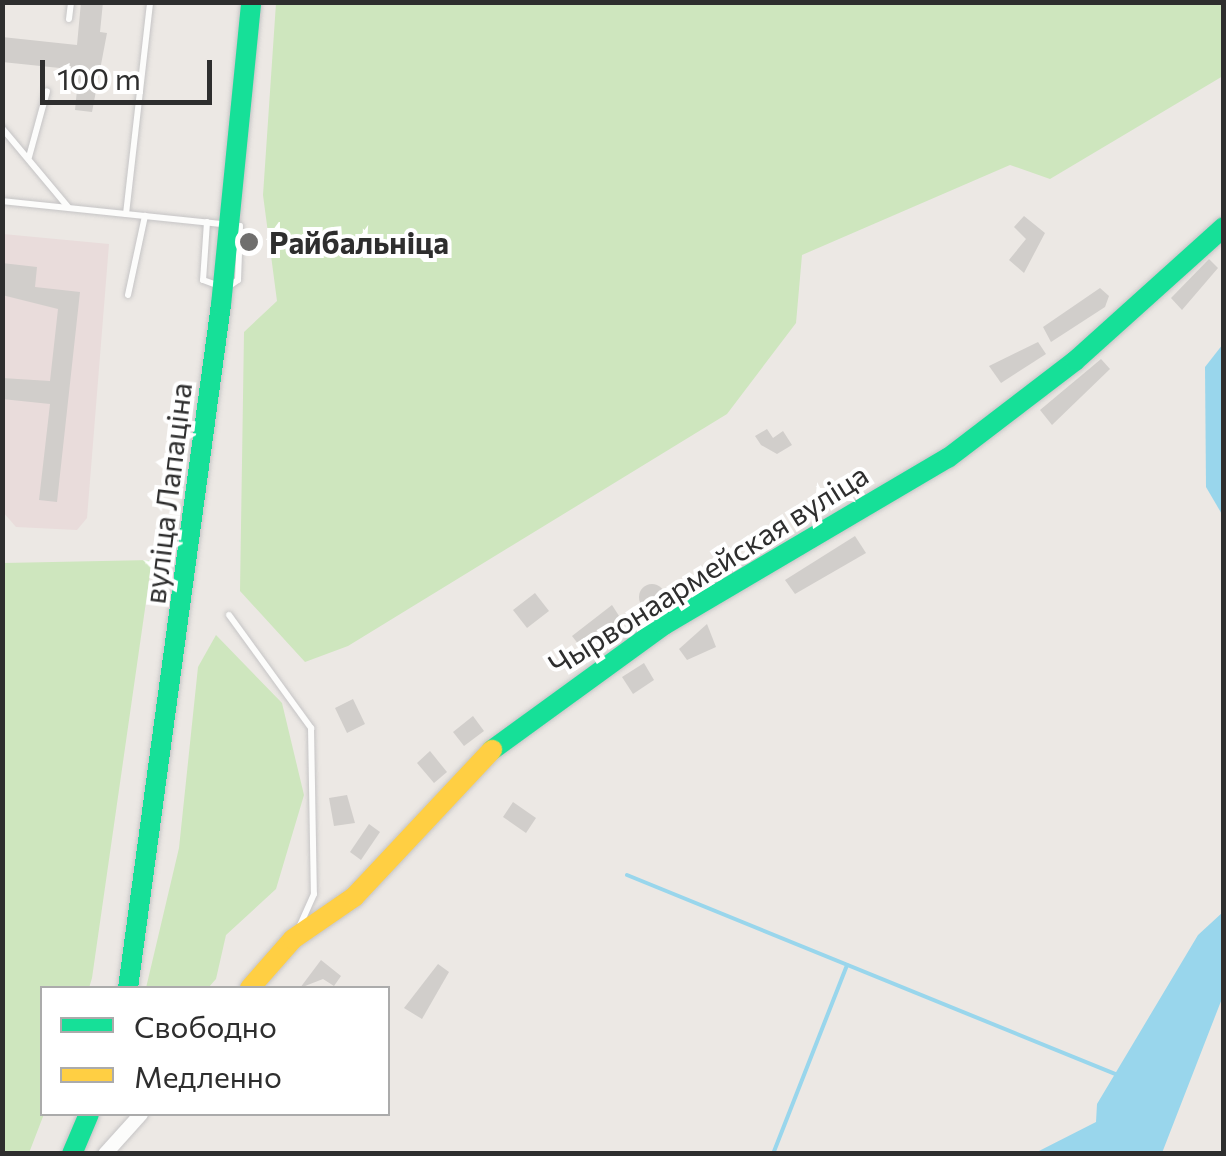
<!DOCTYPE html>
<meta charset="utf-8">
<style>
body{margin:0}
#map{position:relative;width:1226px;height:1156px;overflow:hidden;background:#ece8e4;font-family:Commissioner,sans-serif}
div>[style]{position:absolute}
.medical>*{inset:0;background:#e9dcdb}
.green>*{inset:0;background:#cee6be}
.water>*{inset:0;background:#99d6ec}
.stream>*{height:4px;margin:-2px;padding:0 2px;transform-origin:2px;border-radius:2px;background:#99d6ec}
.building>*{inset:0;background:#d1cecb}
.round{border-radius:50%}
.roads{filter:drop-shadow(0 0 2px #c5c4c5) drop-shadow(0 0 2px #c5c4c5)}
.lane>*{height:6px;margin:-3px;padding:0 3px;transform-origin:3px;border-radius:3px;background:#fcfcfb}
.street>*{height:14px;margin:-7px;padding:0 7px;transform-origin:7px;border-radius:7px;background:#fcfcfb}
.fast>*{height:20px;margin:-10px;padding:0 10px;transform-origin:10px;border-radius:10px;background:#16e098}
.slow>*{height:20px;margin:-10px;padding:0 10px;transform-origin:10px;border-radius:10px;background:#ffcf43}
.dots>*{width:28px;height:28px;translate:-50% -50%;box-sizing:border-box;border:5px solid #fff;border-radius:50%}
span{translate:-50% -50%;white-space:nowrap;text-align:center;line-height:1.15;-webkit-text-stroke:8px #fff;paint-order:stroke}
.poi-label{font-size:30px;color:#2e2e2e;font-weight:700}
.left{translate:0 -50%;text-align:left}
.street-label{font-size:30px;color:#2e2e2e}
.frame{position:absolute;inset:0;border:5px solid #2e2e2e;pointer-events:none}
.legend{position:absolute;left:40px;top:986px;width:350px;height:130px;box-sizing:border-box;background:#fff;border:2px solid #ababab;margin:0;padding:12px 18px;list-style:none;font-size:30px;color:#2e2e2e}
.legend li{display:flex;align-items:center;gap:20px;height:50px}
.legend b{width:50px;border:2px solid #ababab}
.scale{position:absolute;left:40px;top:60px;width:172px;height:45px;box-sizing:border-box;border:5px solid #2e2e2e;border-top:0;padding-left:12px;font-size:30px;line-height:35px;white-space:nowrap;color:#2e2e2e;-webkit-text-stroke:8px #fff;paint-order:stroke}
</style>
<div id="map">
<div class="medical">
<i style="clip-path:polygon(3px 234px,109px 244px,87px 518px,77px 530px,16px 527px,3px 512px)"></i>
</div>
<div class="green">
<i style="clip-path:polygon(276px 3px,1223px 3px,1223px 76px,1050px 179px,1010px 165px,802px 255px,796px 323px,727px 414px,348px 646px,305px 662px,240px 591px,244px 332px,277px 301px,263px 195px)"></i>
<i style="clip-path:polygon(152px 560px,92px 978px,89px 988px,42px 988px,44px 1114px,29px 1153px,3px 1153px,3px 563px)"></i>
<i style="clip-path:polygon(216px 635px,282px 703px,304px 795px,276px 889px,226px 935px,216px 979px,208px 988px,146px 988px,179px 848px,198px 667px)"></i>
</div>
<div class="water">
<i style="clip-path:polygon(1223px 344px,1223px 516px,1206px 487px,1205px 367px)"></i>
<i style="clip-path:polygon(1223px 912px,1223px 996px,1162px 1153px,1035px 1153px,1096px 1122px,1097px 1104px,1198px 935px)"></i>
</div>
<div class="stream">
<i style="left:627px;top:875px;width:527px;rotate:22.18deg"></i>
<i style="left:773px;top:1154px;width:203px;rotate:-68.6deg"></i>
</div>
<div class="building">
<i style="clip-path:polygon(81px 2px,103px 2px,100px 32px,107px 33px,92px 112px,75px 110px,79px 70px,2px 62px,2px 37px,77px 45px)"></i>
<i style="clip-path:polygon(1024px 216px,1045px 233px,1024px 273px,1009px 260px,1026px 239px,1014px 227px)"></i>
<i style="clip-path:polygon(1209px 259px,1218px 268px,1182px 310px,1171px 298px)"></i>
<i style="clip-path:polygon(2px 263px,37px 267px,35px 287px,80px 292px,57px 502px,39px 500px,50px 404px,2px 399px,2px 378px,50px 381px,58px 309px,2px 295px)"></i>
<i style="clip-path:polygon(1100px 288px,1109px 296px,1105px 307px,1051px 342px,1043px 327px)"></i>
<i style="clip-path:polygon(1038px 342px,1046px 354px,1001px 383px,989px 366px)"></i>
<i style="clip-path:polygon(1101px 359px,1110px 369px,1052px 425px,1040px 410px)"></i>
<i style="clip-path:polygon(767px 429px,773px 438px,783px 431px,792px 445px,777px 454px,761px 445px,755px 436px)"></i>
<i style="clip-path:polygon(855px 536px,866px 553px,795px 594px,785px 580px)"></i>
<i class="round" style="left:639px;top:584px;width:26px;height:26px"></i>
<i style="clip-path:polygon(535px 593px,549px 611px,527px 628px,513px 610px)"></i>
<i style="clip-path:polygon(612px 605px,621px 619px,586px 654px,572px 636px)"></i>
<i style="clip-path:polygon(707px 624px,716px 647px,687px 660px,679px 649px)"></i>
<i style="clip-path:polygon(644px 663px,654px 680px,633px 694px,622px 677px)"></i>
<i style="clip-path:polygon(353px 699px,365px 724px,347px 733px,335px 708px)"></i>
<i style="clip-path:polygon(473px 716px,484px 731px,464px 746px,453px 732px)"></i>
<i style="clip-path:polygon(430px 751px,447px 772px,434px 783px,417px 763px)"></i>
<i style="clip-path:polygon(347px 795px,355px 823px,334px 826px,329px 798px)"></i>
<i style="clip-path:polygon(513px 802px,536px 818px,526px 833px,503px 817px)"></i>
<i style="clip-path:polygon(369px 824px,380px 832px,361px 860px,350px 852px)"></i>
<i style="clip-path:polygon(321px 960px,341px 976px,334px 986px,323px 979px,300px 988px)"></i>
<i style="clip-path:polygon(438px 964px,449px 972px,422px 1019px,404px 1008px)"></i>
</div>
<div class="roads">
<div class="lane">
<i style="left:69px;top:19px;width:17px;rotate:-83deg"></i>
<i style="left:2px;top:128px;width:103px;rotate:50.1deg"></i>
<i style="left:29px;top:157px;width:68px;rotate:-74.7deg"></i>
<i style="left:2px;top:201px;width:239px;rotate:6deg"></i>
<i style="left:240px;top:226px;width:54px;rotate:92.1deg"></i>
<i style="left:238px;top:280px;width:11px;rotate:146deg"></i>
<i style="left:126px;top:214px;width:213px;rotate:-83.5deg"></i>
<i style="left:207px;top:222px;width:58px;rotate:93.9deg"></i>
<i style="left:203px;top:280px;width:15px;rotate:20deg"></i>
<i style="left:128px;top:295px;width:81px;rotate:-77.9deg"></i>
<i style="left:229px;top:615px;width:140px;rotate:54deg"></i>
<i style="left:311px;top:728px;width:166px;rotate:89deg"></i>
<i style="left:314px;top:894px;width:34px;rotate:114deg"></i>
</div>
<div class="street">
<i style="left:105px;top:1154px;width:54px;rotate:-48deg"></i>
</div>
<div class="fast">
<i style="left:492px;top:750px;width:213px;rotate:-36deg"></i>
<i style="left:664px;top:625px;width:329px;rotate:-30.5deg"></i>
<i style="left:948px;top:458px;width:160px;rotate:-37.4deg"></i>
<i style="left:1075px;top:361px;width:200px;rotate:-42deg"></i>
<i style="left:128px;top:988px;width:689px;rotate:-82.25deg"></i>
<i style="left:221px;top:305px;width:304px;rotate:-84.3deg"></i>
<i style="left:72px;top:1154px;width:43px;rotate:-67deg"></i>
</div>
<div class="slow">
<i style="left:250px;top:988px;width:65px;rotate:-48.7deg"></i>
<i style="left:293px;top:939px;width:74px;rotate:-34.5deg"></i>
<i style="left:354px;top:897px;width:202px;rotate:-46.8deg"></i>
</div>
</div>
<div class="dots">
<i style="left:249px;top:242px;background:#706f6e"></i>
</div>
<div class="poi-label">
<span class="left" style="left:269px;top:242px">Райбальніца</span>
</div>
<div class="street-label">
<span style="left:167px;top:493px;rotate:-83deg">вуліца Лапаціна</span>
<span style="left:708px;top:569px;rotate:-32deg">Чырвонаармейская вуліца</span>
</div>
<div class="frame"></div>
<ul class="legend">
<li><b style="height:12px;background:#16e098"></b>Свободно</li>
<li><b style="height:12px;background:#ffcf43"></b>Медленно</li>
</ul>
<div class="scale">100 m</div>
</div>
